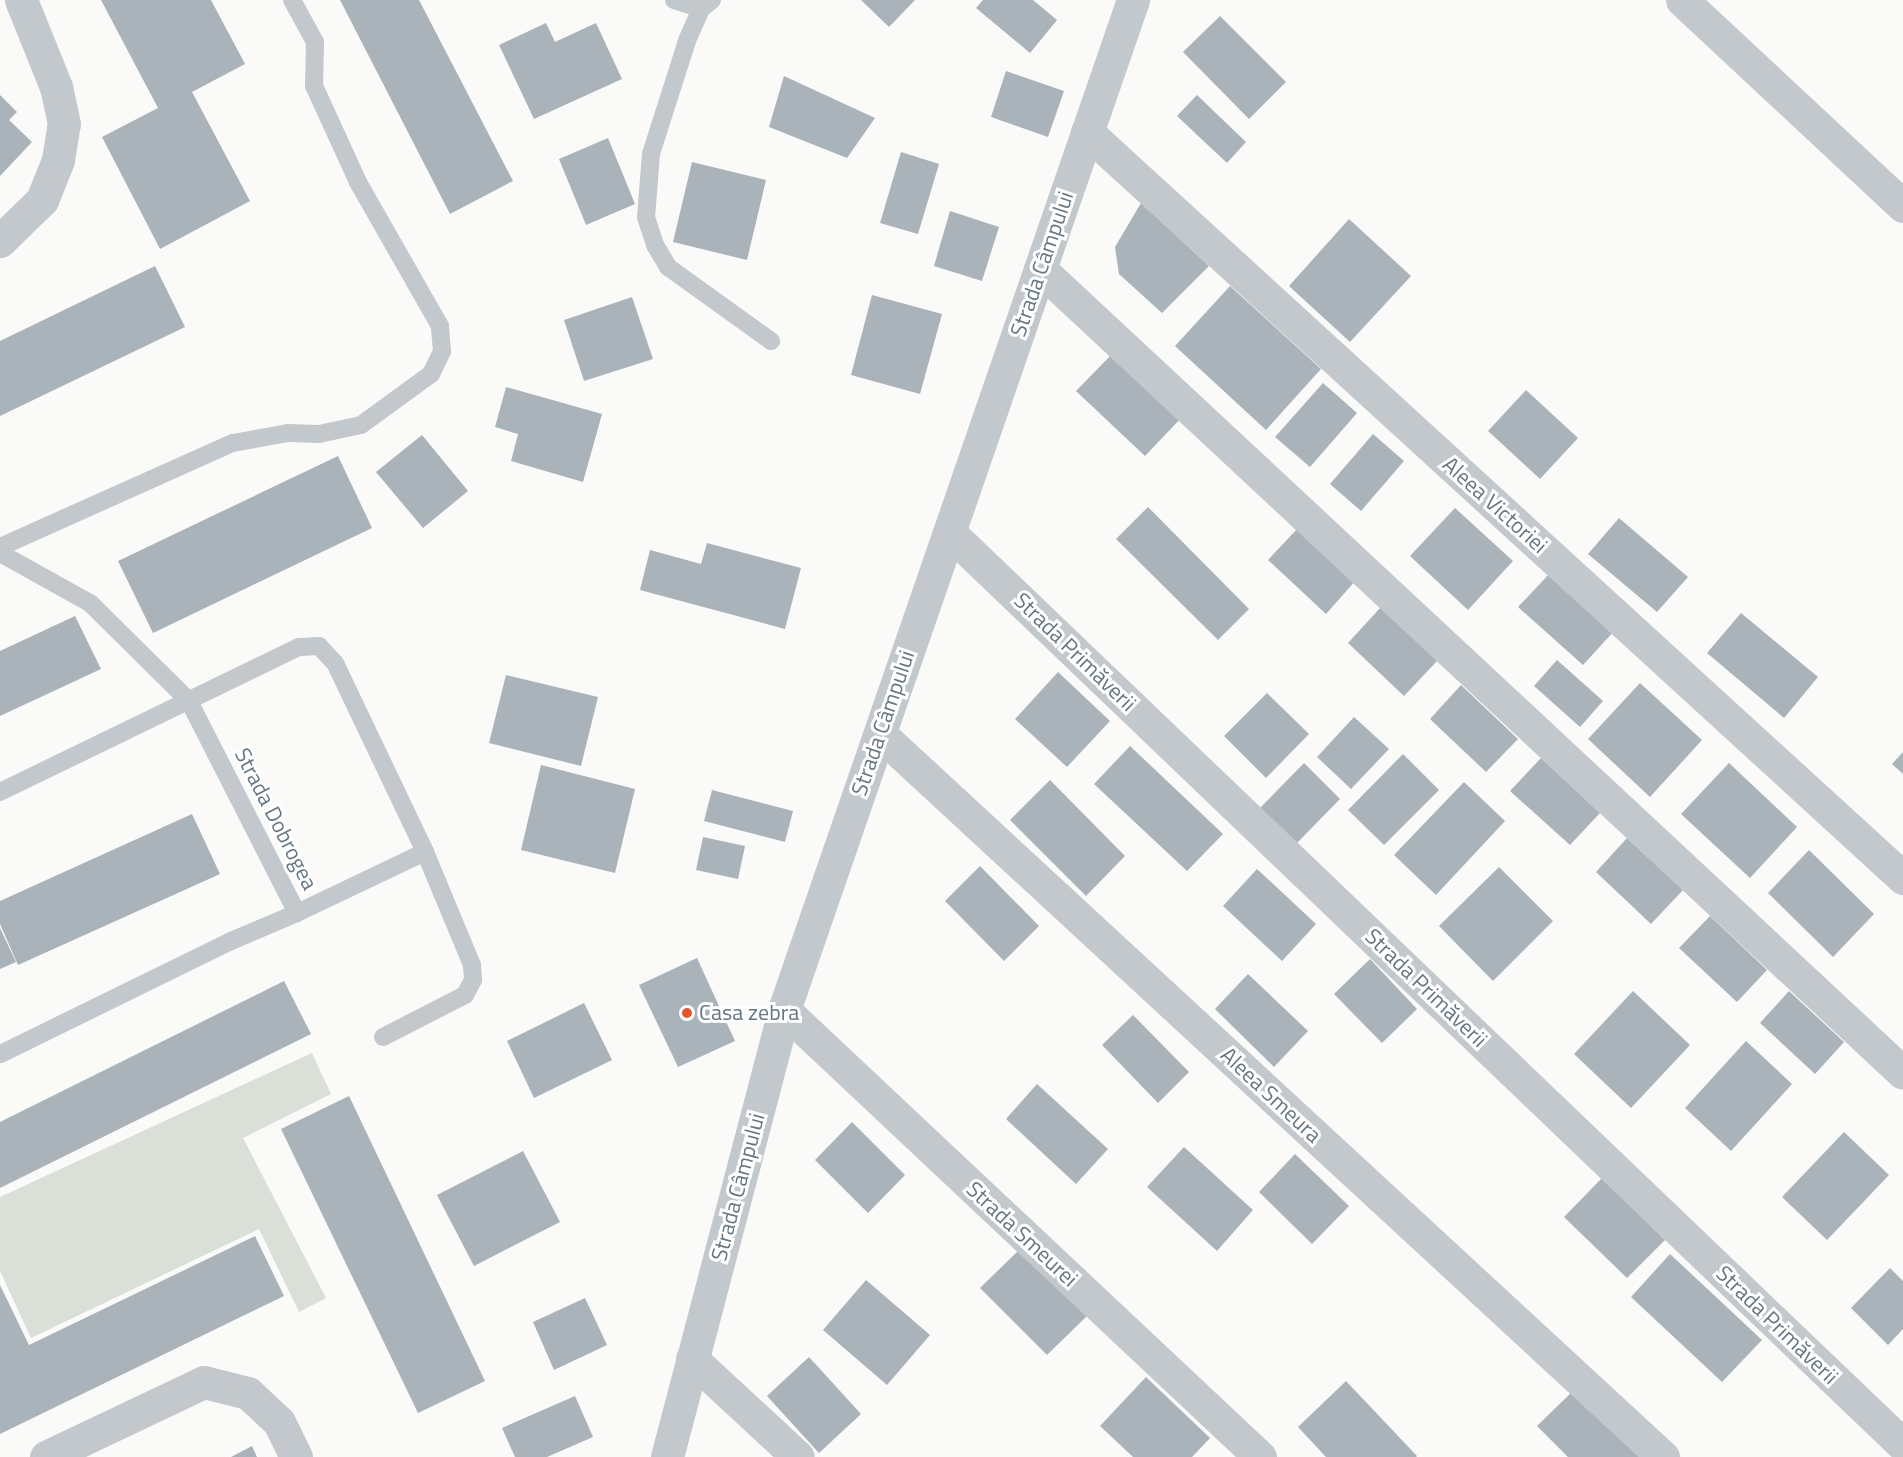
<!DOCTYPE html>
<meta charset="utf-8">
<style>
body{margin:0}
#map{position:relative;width:1903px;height:1457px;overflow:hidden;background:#fafaf8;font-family:"Titillium Web",sans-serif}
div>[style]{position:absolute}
.green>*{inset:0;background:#dadfd7}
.building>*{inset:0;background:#aab3b9}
.service>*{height:18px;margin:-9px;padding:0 9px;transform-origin:9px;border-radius:9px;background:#c3c8cc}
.minor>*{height:33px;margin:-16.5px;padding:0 16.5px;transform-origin:16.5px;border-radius:16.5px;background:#c3c8cc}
.dots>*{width:16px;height:16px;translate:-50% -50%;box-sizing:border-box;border:3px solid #fff;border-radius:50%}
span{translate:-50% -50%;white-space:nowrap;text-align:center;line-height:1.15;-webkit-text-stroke:6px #fff;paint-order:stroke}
.street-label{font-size:22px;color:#657683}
.poi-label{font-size:22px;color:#657683}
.left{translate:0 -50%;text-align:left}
</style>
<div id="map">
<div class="green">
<i style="clip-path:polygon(312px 1053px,331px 1094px,243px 1138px,326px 1298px,299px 1312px,259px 1229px,31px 1338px,0 1271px,0 1197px)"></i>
</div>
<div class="building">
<i style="clip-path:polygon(101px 0,211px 0,245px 64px,192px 92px,250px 201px,160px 249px,102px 137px,158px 108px)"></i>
<i style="clip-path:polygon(340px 0,419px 0,513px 181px,450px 214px)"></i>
<i style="clip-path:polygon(861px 0,915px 0,889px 27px)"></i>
<i style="clip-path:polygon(983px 0,1033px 0,1057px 20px,1030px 53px,976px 8px)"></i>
<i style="clip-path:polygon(1220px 16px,1286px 82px,1249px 119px,1183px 52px)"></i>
<i style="clip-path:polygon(546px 23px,555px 42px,596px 23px,622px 79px,534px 119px,499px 45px)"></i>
<i style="clip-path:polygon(1006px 71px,1064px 91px,1048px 137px,991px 117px)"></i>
<i style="clip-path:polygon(784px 76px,875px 118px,847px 158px,769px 127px)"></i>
<i style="clip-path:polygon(0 95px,17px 112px,9px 120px,32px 142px,0 176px)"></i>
<i style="clip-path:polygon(1197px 95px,1246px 142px,1227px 163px,1177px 116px)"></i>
<i style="clip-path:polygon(608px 138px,635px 204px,586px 225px,559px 159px)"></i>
<i style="clip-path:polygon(901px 152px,939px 164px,918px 234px,880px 223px)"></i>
<i style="clip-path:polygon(692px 162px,766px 180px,747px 260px,673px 242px)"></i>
<i style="clip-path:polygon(1141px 203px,1209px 266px,1162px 313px,1119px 274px,1115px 247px)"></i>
<i style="clip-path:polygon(950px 211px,999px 227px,982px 281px,934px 266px)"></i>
<i style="clip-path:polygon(1349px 219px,1411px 276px,1350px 342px,1289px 286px)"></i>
<i style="clip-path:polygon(155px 266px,185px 327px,0 416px,0 341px)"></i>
<i style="clip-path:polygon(1230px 286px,1321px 369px,1266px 430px,1175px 346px)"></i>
<i style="clip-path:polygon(872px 295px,942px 314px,920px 394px,851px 375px)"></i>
<i style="clip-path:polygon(632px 297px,653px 359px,584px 381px,564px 320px)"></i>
<i style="clip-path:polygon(1115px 351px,1183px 416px,1145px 456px,1076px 391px)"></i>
<i style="clip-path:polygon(1323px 383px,1357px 413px,1310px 467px,1275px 437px)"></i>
<i style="clip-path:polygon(506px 387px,602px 414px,583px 482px,511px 461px,518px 434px,495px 427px)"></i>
<i style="clip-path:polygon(1526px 390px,1578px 438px,1540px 479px,1488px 431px)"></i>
<i style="clip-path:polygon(1373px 434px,1404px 461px,1361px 511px,1330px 484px)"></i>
<i style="clip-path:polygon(422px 435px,468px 491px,423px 528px,376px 472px)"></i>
<i style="clip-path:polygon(338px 456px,372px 528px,153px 633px,118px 561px)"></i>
<i style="clip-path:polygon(1148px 507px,1249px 609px,1218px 640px,1116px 539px)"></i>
<i style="clip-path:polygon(1455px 508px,1513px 561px,1468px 610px,1410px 556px)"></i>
<i style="clip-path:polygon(1619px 518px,1688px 577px,1657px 612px,1588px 554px)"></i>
<i style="clip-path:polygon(1299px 527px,1357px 579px,1326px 614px,1268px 560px)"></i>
<i style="clip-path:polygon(707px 543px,801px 568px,785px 629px,640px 590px,650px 550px,701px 564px)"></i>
<i style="clip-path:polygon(1551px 572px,1615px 630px,1583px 665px,1518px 607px)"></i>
<i style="clip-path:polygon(1381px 607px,1437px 661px,1404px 696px,1348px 643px)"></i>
<i style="clip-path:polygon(1741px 613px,1818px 677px,1784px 718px,1707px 653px)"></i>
<i style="clip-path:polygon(75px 616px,101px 669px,0 716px,0 651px)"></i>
<i style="clip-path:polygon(1557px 660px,1603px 701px,1580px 727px,1534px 686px)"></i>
<i style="clip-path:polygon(1058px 672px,1110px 721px,1067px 767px,1015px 719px)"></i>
<i style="clip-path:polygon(506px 675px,598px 697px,581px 766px,489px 743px)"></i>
<i style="clip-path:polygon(1640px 683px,1702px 740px,1650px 797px,1588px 739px)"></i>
<i style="clip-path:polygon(1461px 685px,1518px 739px,1486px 772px,1430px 719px)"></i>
<i style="clip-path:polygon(1267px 693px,1309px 734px,1266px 778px,1224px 736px)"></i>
<i style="clip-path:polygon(1354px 717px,1389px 749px,1351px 789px,1317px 757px)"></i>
<i style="clip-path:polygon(1130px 746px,1223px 834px,1187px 871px,1094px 784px)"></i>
<i style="clip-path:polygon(1903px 752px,1903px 774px,1892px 764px)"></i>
<i style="clip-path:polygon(1403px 754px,1439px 790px,1384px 845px,1348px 810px)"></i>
<i style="clip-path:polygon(1541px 758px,1600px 813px,1570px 845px,1510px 791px)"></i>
<i style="clip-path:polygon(1304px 763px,1340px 799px,1294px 846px,1258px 810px)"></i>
<i style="clip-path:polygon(1729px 763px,1797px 827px,1750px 878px,1681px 814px)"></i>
<i style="clip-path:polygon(541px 765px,635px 789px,615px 873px,521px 850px)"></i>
<i style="clip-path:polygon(1050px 780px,1125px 856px,1086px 896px,1010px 820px)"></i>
<i style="clip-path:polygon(1464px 782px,1505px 821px,1436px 895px,1394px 855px)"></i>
<i style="clip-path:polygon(712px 790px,793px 811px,785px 842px,704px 821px)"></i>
<i style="clip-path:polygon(192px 814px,220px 874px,18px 965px,0 924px,0 901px)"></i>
<i style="clip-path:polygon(703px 837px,745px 846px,738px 879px,696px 870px)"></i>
<i style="clip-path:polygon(1627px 838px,1683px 890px,1651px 924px,1596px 872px)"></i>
<i style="clip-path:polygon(1809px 850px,1874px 914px,1833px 957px,1768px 893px)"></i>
<i style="clip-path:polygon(980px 866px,1039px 926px,1004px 961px,945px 901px)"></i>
<i style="clip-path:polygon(1499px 867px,1553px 921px,1493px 981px,1439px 926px)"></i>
<i style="clip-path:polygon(1257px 869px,1316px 924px,1282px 961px,1223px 906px)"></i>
<i style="clip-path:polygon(1710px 916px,1767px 970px,1737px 1002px,1679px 948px)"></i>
<i style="clip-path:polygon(0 928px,16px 962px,0 969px)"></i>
<i style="clip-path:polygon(697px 958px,735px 1041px,678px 1067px,639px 985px)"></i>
<i style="clip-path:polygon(1370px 959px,1417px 1009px,1382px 1043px,1334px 994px)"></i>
<i style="clip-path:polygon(1248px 974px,1308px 1031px,1274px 1067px,1215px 1009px)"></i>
<i style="clip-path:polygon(284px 981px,311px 1034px,0 1188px,0 1122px)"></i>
<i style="clip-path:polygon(1633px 991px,1690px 1045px,1631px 1108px,1574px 1054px)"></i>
<i style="clip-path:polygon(1789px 991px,1844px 1042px,1815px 1074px,1760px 1023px)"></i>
<i style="clip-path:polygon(584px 1003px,612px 1060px,534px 1098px,507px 1041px)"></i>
<i style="clip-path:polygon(1133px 1015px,1189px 1072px,1158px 1103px,1102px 1045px)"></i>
<i style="clip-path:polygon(1746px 1041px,1792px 1084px,1731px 1151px,1685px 1108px)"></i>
<i style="clip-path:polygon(1037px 1084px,1108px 1149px,1076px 1184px,1006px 1119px)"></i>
<i style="clip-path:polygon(349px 1096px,485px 1381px,418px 1413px,281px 1129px)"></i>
<i style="clip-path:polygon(852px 1122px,905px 1175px,868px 1213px,815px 1160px)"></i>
<i style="clip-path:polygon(1844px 1132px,1889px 1175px,1827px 1240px,1782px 1197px)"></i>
<i style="clip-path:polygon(1184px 1147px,1253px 1210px,1217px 1251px,1147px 1187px)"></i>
<i style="clip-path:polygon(523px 1151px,560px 1222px,474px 1266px,437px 1195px)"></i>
<i style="clip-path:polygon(1295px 1154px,1349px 1206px,1312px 1244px,1259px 1192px)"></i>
<i style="clip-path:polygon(1602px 1178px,1665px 1240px,1627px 1278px,1564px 1217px)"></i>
<i style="clip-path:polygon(255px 1236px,284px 1296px,0 1434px,0 1285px,29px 1345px)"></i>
<i style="clip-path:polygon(1021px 1248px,1088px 1315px,1047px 1355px,980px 1288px)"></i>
<i style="clip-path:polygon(1670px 1254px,1762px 1340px,1722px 1382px,1631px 1297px)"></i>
<i style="clip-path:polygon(1890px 1268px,1903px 1281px,1903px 1329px,1888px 1345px,1851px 1308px)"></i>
<i style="clip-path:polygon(866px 1280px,930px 1335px,887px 1385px,823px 1330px)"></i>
<i style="clip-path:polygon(585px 1298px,607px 1345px,554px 1370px,533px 1322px)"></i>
<i style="clip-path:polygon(809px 1357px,861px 1414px,819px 1453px,767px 1396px)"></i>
<i style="clip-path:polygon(1146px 1377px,1210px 1438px,1192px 1457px,1133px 1457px,1100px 1426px)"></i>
<i style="clip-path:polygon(1346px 1381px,1417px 1456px,1416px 1457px,1326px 1457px,1298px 1427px)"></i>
<i style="clip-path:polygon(1575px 1389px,1642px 1457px,1568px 1457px,1537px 1426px)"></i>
<i style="clip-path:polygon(575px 1396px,593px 1437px,547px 1457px,515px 1457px,502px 1428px)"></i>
<i style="clip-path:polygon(252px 1446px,257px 1457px,231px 1457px)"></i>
</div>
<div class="service">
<i style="left:674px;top:0;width:28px;rotate:18deg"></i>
<i style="left:712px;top:0;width:14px;rotate:141deg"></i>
<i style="left:701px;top:9px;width:35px;rotate:114deg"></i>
<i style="left:687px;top:41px;width:119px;rotate:107.7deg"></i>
<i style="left:651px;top:154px;width:63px;rotate:94.5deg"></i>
<i style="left:646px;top:217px;width:29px;rotate:72deg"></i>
<i style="left:655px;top:245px;width:26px;rotate:59deg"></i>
<i style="left:668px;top:267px;width:127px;rotate:35.7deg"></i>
<i style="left:0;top:547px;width:255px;rotate:-24.1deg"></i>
<i style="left:233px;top:443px;width:56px;rotate:-10.3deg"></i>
<i style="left:288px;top:433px;width:31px;rotate:2deg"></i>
<i style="left:319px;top:434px;width:43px;rotate:-12.1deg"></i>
<i style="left:361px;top:425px;width:87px;rotate:-36.1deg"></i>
<i style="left:431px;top:374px;width:25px;rotate:-64deg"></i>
<i style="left:442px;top:351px;width:25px;rotate:-95deg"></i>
<i style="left:440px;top:326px;width:166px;rotate:-119.7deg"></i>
<i style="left:358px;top:182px;width:106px;rotate:-114.6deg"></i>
<i style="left:314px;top:86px;width:44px;rotate:-88.7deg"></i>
<i style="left:315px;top:42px;width:48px;rotate:-118.7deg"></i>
<i style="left:0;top:553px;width:103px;rotate:29.1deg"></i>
<i style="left:90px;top:603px;width:139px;rotate:44.7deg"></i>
<i style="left:189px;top:701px;width:238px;rotate:63deg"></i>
<i style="left:297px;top:913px;width:72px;rotate:157deg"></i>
<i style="left:231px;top:941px;width:257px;rotate:153.9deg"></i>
<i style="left:0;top:792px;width:332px;rotate:-25.9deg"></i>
<i style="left:299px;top:647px;width:20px;rotate:-3deg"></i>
<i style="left:319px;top:646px;width:23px;rotate:47deg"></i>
<i style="left:335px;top:663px;width:209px;rotate:64.5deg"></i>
<i style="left:425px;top:852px;width:122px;rotate:67.4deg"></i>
<i style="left:472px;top:965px;width:15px;rotate:86deg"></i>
<i style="left:473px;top:980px;width:17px;rotate:118deg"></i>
<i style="left:465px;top:995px;width:92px;rotate:152.9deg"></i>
<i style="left:297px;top:913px;width:142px;rotate:-25.5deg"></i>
</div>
<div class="minor">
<i style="left:1682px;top:0;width:302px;rotate:43deg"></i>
<i style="left:1087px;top:132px;width:1106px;rotate:42.43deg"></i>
<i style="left:0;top:241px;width:59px;rotate:-44.3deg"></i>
<i style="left:42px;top:200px;width:43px;rotate:-68.2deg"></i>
<i style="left:58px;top:160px;width:36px;rotate:-81deg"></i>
<i style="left:64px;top:124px;width:38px;rotate:-102deg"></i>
<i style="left:56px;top:87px;width:94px;rotate:-111.9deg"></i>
<i style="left:1040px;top:269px;width:1179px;rotate:42.97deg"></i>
<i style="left:949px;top:532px;width:1320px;rotate:43.74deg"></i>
<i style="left:880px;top:734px;width:1066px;rotate:42.72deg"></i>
<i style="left:784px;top:1010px;width:653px;rotate:43.2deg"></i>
<i style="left:692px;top:1359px;width:144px;rotate:42.8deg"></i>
<i style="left:46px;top:1457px;width:175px;rotate:-25.4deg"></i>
<i style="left:204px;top:1382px;width:45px;rotate:14deg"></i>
<i style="left:248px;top:1393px;width:42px;rotate:43.1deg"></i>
<i style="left:279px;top:1422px;width:39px;rotate:64deg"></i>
<i style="left:667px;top:1457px;width:462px;rotate:-75.3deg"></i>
<i style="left:784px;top:1010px;width:1069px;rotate:-70.94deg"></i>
</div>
<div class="dots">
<i style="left:687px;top:1013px;background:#e4572e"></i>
</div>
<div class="street-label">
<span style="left:1042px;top:264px;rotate:-71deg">Strada Câmpului</span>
<span style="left:1495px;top:505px;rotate:42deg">Aleea Victoriei</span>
<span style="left:1075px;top:652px;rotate:44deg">Strada Primăverii</span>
<span style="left:883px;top:723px;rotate:-71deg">Strada Câmpului</span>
<span style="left:276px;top:819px;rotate:63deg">Strada Dobrogea</span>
<span style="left:1426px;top:988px;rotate:44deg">Strada Primăverii</span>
<span style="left:1271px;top:1095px;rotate:43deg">Aleea Smeura</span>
<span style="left:738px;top:1187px;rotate:-75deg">Strada Câmpului</span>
<span style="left:1022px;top:1234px;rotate:43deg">Strada Smeurei</span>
<span style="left:1777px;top:1325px;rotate:44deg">Strada Primăverii</span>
</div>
<div class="poi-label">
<span class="left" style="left:699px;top:1013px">Casa zebra</span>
</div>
</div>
